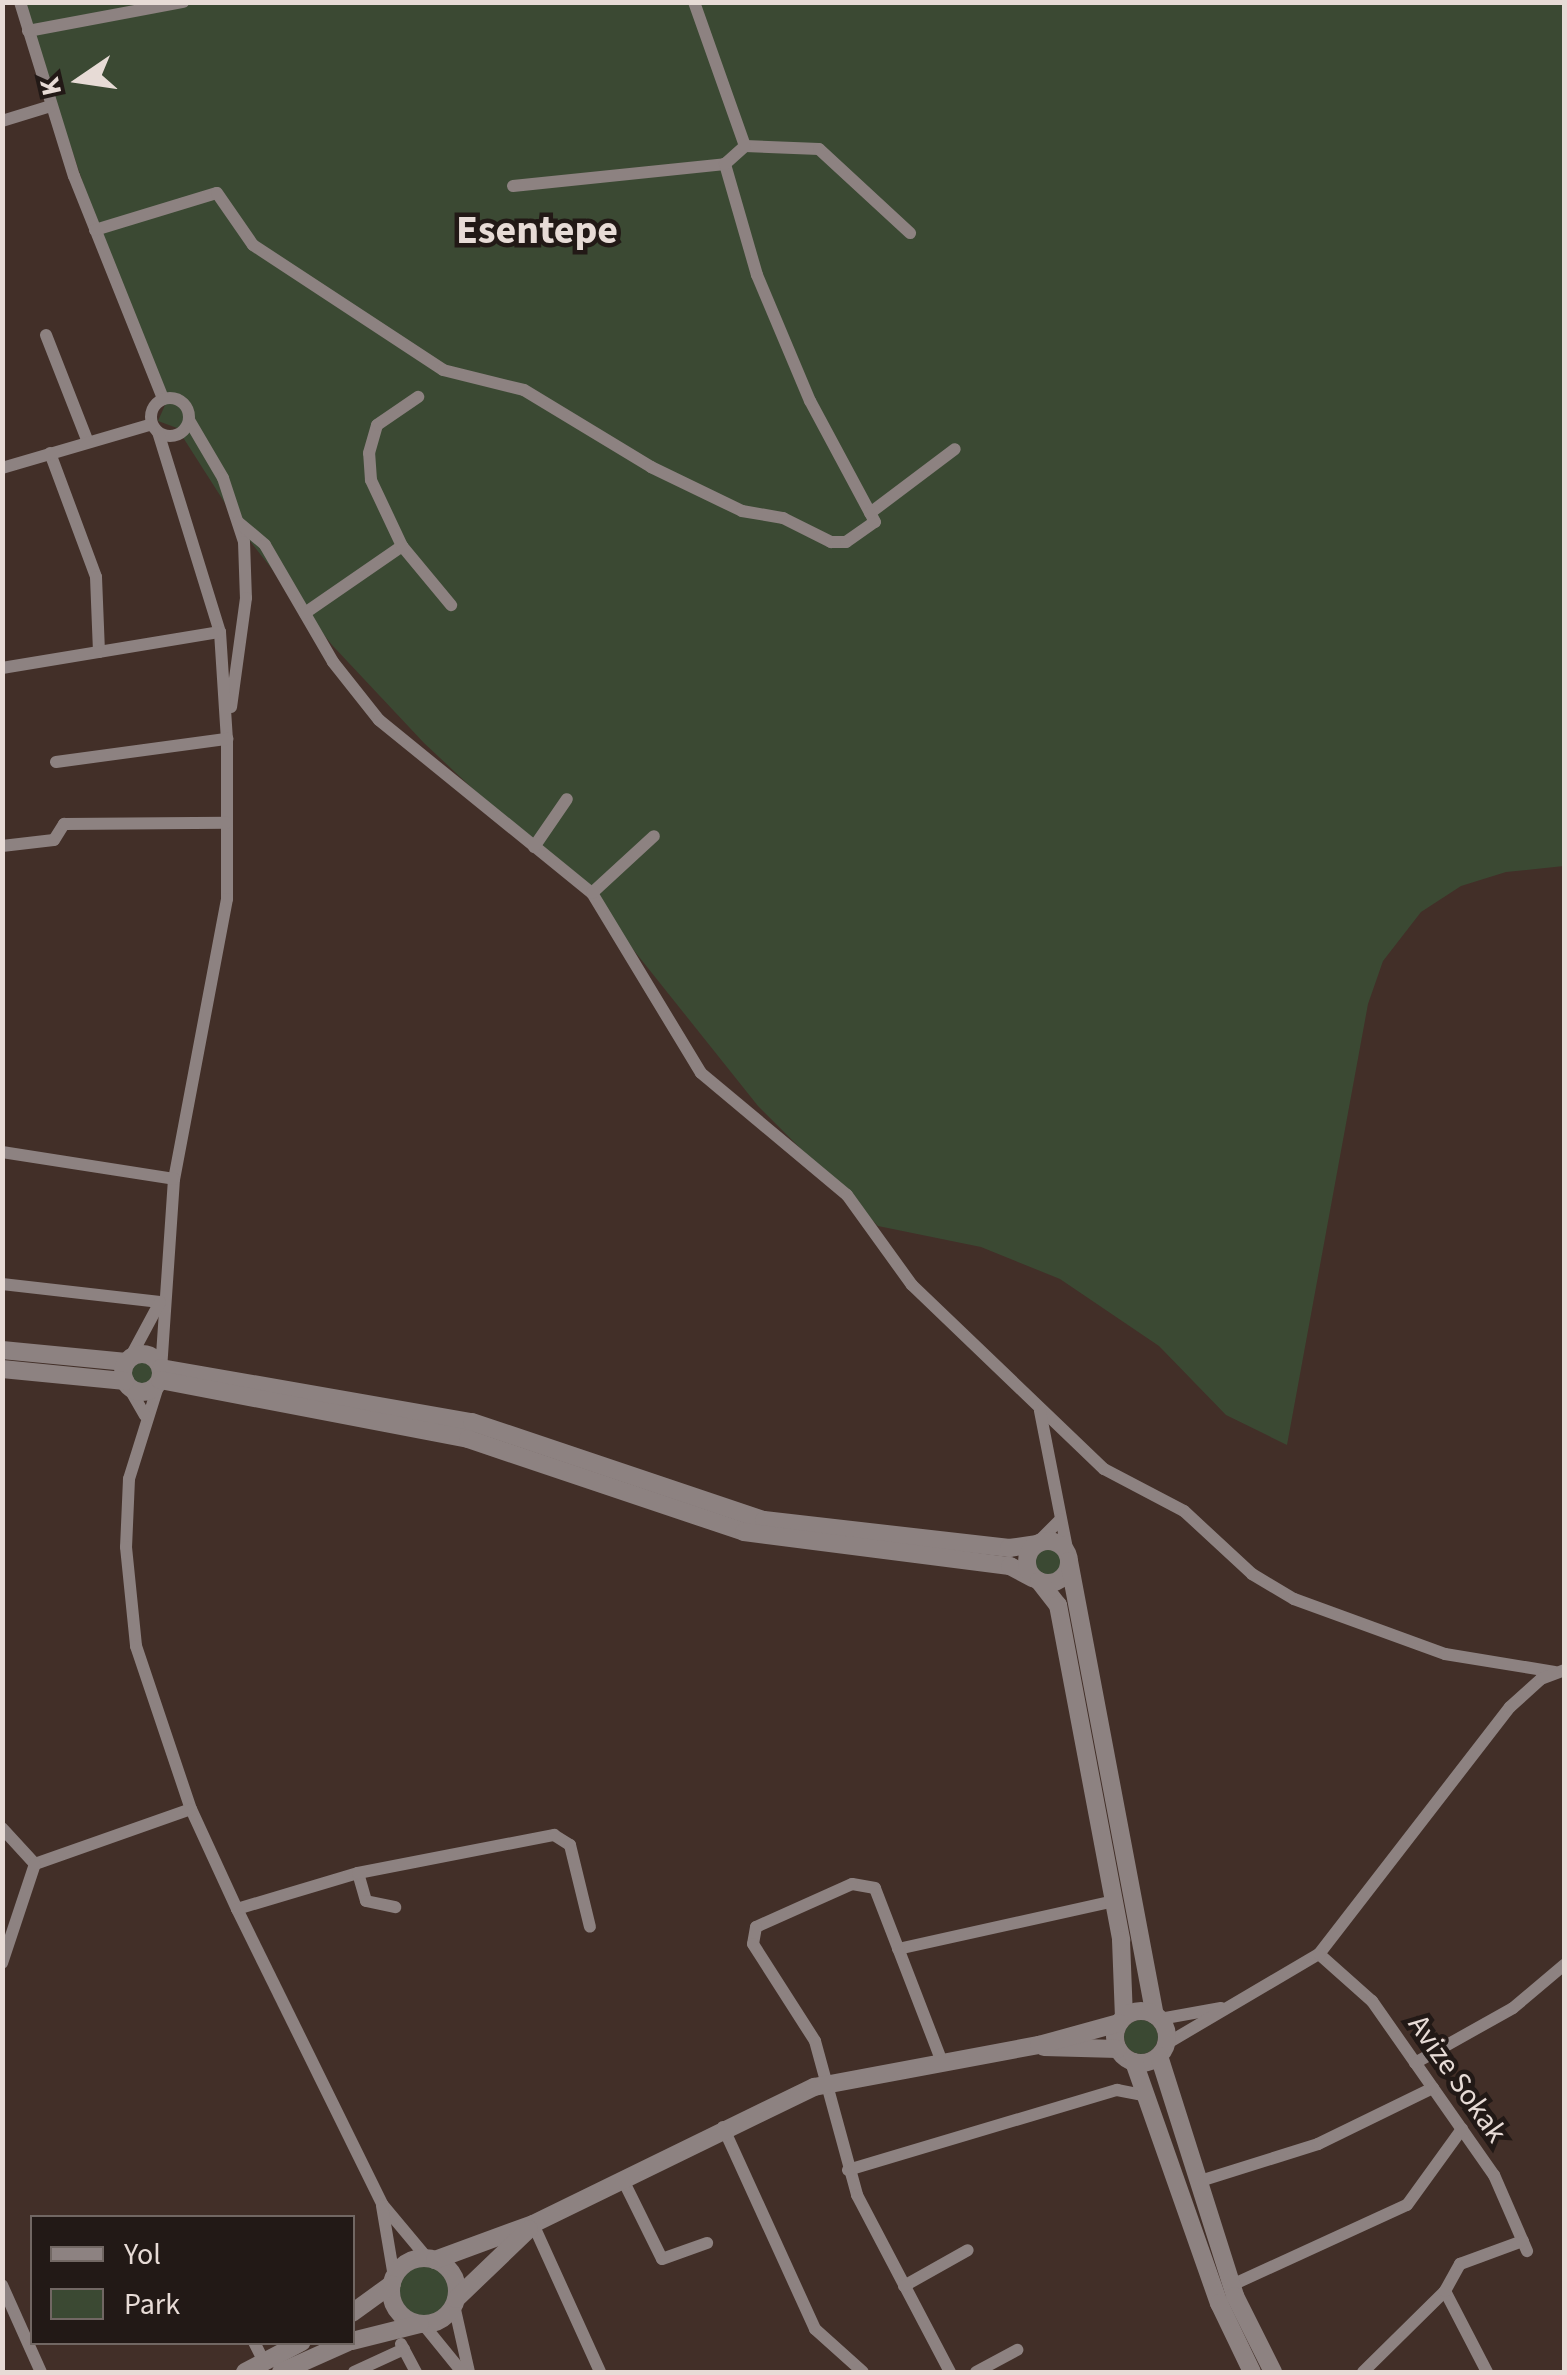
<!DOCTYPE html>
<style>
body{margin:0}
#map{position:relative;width:1567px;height:2375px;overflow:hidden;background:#422f28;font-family:"Source Sans 3",sans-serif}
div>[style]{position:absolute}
.green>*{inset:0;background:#3b4933}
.round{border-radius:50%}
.minor>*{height:12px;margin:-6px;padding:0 6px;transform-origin:6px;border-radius:6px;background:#8d8281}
.minor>.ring{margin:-6px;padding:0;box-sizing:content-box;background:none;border:12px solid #8d8281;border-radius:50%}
.tertiary>*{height:18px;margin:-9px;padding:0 9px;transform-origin:9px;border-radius:9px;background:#8d8281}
.tertiary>.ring{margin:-9px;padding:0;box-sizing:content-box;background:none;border:18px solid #8d8281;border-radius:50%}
span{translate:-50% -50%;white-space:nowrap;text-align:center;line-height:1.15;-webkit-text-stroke:9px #221916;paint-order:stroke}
.street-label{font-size:30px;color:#e7dbd6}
.district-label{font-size:40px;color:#e7dbd6;font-weight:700}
.frame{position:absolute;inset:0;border:5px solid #e7dbd6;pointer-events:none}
.legend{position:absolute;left:30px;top:2215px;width:325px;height:130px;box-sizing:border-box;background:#221916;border:2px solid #716763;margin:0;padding:12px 18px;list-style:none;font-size:30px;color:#e7dbd6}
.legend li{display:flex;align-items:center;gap:20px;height:50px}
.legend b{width:50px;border:2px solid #716763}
.north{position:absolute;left:30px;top:30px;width:100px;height:100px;-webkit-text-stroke:8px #221916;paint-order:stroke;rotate:257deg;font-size:28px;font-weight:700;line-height:40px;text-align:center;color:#e7dbd6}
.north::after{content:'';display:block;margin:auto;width:35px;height:45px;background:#e7dbd6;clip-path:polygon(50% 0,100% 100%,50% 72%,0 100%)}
</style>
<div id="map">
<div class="green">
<i style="clip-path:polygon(22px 3px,1564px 3px,1564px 866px,1506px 872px,1461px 886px,1421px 912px,1383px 961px,1368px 1004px,1287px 1445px,1226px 1415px,1159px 1346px,1060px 1279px,981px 1247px,878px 1226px,758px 1106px,600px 908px,424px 743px,332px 645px,246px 536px,177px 428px,158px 421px,165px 405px,118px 286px)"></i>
<i class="round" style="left:127px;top:1358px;width:30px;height:30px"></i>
<i class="round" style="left:1031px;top:1544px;width:34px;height:34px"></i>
<i class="round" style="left:1124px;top:2020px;width:34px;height:34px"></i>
<i class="round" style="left:397px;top:2264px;width:54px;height:54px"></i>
</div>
<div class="minor">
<i style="left:20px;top:2px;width:182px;rotate:72.8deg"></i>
<i style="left:74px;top:176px;width:240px;rotate:68.2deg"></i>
<i style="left:28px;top:31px;width:158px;rotate:-10.6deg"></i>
<i style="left:2px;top:121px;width:51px;rotate:-17deg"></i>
<i style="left:745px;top:146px;width:74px;rotate:2.3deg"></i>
<i style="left:819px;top:149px;width:124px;rotate:42.7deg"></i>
<i style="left:513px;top:186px;width:213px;rotate:-5.9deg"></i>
<i style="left:95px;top:230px;width:127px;rotate:-16.9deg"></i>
<i style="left:217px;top:193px;width:63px;rotate:55.3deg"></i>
<i style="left:253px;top:245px;width:227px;rotate:33.3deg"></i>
<i style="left:443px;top:370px;width:83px;rotate:13.9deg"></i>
<i style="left:524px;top:390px;width:149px;rotate:31.2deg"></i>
<i style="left:651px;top:467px;width:101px;rotate:25.8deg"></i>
<i style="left:742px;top:511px;width:42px;rotate:9.7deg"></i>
<i style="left:783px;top:518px;width:54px;rotate:26.6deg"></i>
<i style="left:831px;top:542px;width:15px"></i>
<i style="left:846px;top:542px;width:35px;rotate:-35deg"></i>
<i style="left:875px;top:522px;width:137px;rotate:-118.2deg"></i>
<i style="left:810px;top:401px;width:137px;rotate:-112.8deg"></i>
<i style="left:757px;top:275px;width:116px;rotate:-106.1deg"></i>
<i style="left:725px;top:164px;width:27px;rotate:-42deg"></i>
<i style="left:745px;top:146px;width:153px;rotate:-109.5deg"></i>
<i style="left:46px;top:335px;width:115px;rotate:68.6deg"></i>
<i class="ring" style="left:151px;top:398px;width:26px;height:26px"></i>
<i style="left:189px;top:420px;width:67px;rotate:59.6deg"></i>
<i style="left:223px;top:478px;width:67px;rotate:71.8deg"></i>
<i style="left:244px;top:542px;width:56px;rotate:88deg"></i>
<i style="left:246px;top:598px;width:110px;rotate:97.8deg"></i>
<i style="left:158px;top:432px;width:209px;rotate:72.8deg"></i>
<i style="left:220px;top:632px;width:107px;rotate:86.3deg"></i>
<i style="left:227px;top:739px;width:160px;rotate:90deg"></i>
<i style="left:227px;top:899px;width:285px;rotate:100.7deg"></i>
<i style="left:174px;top:1179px;width:189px;rotate:93.9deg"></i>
<i style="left:50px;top:453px;width:132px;rotate:69.6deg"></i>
<i style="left:96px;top:577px;width:75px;rotate:87.7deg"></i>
<i style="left:2px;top:468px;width:156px;rotate:-16.3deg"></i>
<i style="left:870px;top:513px;width:106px;rotate:-37deg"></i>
<i style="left:238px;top:522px;width:35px;rotate:40deg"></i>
<i style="left:265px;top:545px;width:135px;rotate:59.8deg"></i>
<i style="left:333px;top:662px;width:74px;rotate:51.6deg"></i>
<i style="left:379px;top:720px;width:274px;rotate:39.1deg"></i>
<i style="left:592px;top:893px;width:210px;rotate:58.8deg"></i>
<i style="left:701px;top:1073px;width:190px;rotate:39.9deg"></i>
<i style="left:847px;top:1195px;width:111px;rotate:54.2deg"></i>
<i style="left:912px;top:1285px;width:266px;rotate:43.8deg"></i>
<i style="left:1104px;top:1469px;width:90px;rotate:27.7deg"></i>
<i style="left:1184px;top:1511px;width:93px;rotate:42.8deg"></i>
<i style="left:1252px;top:1574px;width:49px;rotate:30.8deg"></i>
<i style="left:1294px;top:1599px;width:161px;rotate:20deg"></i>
<i style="left:1445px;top:1654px;width:111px;rotate:9.3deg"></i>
<i style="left:402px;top:546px;width:73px;rotate:-115.2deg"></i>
<i style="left:371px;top:480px;width:27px;rotate:-94deg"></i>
<i style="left:369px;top:453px;width:29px;rotate:-74deg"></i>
<i style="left:377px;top:425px;width:50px;rotate:-34.3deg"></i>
<i style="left:305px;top:613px;width:118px;rotate:-34.6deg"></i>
<i style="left:402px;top:546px;width:77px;rotate:50.3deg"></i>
<i style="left:2px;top:668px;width:221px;rotate:-9.4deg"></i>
<i style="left:56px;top:762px;width:173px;rotate:-7.7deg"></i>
<i style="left:2px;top:846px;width:52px;rotate:-6.6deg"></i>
<i style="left:54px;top:840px;width:19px;rotate:-58deg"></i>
<i style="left:64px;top:824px;width:163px;rotate:-0.4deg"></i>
<i style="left:534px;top:847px;width:58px;rotate:-55.5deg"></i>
<i style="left:592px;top:893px;width:84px;rotate:-42.6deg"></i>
<i style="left:2px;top:1152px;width:174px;rotate:8.9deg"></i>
<i style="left:2px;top:1284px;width:159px;rotate:6.5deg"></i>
<i style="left:160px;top:1302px;width:64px;rotate:118.2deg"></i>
<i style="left:160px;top:1380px;width:104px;rotate:107.4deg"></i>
<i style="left:129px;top:1479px;width:68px;rotate:92.5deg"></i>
<i style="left:126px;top:1547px;width:100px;rotate:84.2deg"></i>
<i style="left:136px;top:1646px;width:172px;rotate:71.4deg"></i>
<i style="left:191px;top:1809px;width:110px;rotate:65.3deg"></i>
<i style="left:237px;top:1909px;width:329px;rotate:63.8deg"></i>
<i style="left:382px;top:2204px;width:72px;rotate:50.1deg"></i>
<i style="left:128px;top:1386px;width:34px;rotate:60deg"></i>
<i style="left:1040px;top:1411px;width:146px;rotate:78.9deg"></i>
<i style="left:1036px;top:1544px;width:35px;rotate:-45deg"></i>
<i style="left:2px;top:1828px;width:49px;rotate:47.5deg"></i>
<i style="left:35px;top:1864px;width:165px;rotate:-19.4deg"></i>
<i style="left:358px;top:1873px;width:29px;rotate:74deg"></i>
<i style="left:366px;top:1901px;width:30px;rotate:12deg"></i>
<i style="left:237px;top:1909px;width:126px;rotate:-16.6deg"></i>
<i style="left:358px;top:1873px;width:200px;rotate:-11deg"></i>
<i style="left:554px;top:1835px;width:19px;rotate:32deg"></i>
<i style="left:570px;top:1845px;width:84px;rotate:76.3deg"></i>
<i style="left:898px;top:1949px;width:221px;rotate:-12.5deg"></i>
<i style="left:1319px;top:1954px;width:71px;rotate:41.6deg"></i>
<i style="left:1372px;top:2001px;width:213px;rotate:55deg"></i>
<i style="left:1494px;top:2175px;width:83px;rotate:66.5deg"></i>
<i style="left:2px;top:1963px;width:104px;rotate:-71.6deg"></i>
<i style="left:1160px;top:2019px;width:62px;rotate:-10.2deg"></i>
<i style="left:1166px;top:2044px;width:178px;rotate:-30.5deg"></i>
<i style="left:1319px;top:1954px;width:312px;rotate:-52.3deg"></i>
<i style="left:1510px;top:1707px;width:42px;rotate:-42.1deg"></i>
<i style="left:1541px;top:1679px;width:25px;rotate:-21deg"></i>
<i style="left:942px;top:2062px;width:186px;rotate:-111.1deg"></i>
<i style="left:875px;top:1888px;width:23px;rotate:-170deg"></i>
<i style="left:852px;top:1884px;width:105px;rotate:155.9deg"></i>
<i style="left:756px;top:1927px;width:17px;rotate:100deg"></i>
<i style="left:753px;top:1944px;width:115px;rotate:57.4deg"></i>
<i style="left:815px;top:2041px;width:160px;rotate:74.7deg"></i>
<i style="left:857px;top:2195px;width:200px;rotate:62.3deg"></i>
<i style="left:1415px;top:2063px;width:112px;rotate:-29.3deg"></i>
<i style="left:1513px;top:2008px;width:67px;rotate:-40.1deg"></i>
<i style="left:723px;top:2127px;width:222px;rotate:65.5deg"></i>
<i style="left:815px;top:2329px;width:64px;rotate:41.9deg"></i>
<i style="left:848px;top:2170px;width:281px;rotate:-16.6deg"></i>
<i style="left:1117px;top:2090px;width:32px;rotate:11deg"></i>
<i style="left:622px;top:2178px;width:90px;rotate:63.7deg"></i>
<i style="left:662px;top:2259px;width:48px;rotate:-19.6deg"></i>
<i style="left:1197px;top:2182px;width:127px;rotate:-17.4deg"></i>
<i style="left:1318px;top:2144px;width:128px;rotate:-26deg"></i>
<i style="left:382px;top:2206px;width:72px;rotate:80.4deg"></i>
<i style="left:533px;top:2224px;width:162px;rotate:65.6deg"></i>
<i style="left:2px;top:2285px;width:95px;rotate:65.9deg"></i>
<i style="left:1232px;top:2285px;width:192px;rotate:-24.6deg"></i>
<i style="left:1407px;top:2205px;width:94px;rotate:-54.1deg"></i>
<i style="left:904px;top:2286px;width:73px;rotate:-29.4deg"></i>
<i style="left:1445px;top:2291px;width:91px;rotate:62.6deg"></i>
<i style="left:454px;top:2305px;width:69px;rotate:77.4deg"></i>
<i style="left:423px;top:2324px;width:62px;rotate:50.9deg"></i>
<i style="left:254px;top:2342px;width:22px;rotate:63deg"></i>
<i style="left:401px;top:2344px;width:32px;rotate:62deg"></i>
<i style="left:354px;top:2372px;width:55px;rotate:-24.7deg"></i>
<i style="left:976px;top:2372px;width:47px;rotate:-28.2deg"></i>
<i style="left:1363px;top:2372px;width:115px;rotate:-44.6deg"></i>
<i style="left:1445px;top:2291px;width:31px;rotate:-61deg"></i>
<i style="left:1460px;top:2264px;width:67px;rotate:-20.1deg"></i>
</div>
<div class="tertiary">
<i style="left:2px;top:1350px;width:125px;rotate:5.5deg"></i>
<i class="ring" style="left:123px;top:1354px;width:20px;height:20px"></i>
<i style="left:161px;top:1368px;width:316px;rotate:9.9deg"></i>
<i style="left:472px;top:1422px;width:308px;rotate:18.6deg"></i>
<i style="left:764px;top:1520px;width:247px;rotate:6.5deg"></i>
<i style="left:1009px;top:1548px;width:27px;rotate:-8deg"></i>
<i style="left:2px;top:1369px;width:124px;rotate:5.6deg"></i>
<i style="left:160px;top:1380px;width:314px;rotate:10.8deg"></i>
<i style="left:468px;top:1439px;width:291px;rotate:18.6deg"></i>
<i style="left:744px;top:1532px;width:268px;rotate:7.3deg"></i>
<i style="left:1010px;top:1566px;width:26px;rotate:28deg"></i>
<i class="ring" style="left:1027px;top:1541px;width:24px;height:24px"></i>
<i style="left:1069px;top:1561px;width:462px;rotate:79.3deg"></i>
<i style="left:1039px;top:1581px;width:31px;rotate:52deg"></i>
<i style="left:1058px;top:1605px;width:341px;rotate:79.3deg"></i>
<i style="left:1121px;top:1940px;width:77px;rotate:87.8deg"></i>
<i class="ring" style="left:1115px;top:2011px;width:34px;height:34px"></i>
<i style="left:1044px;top:2047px;width:74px;rotate:1.5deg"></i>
<i style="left:1159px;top:2056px;width:252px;rotate:72.4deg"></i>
<i style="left:1235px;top:2296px;width:85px;rotate:63.4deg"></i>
<i style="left:1134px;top:2062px;width:256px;rotate:70.6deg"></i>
<i style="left:1219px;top:2303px;width:76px;rotate:64.4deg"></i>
<i class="ring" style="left:391px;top:2258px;width:48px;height:48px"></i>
<i style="left:435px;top:2260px;width:104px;rotate:-20.2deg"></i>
<i style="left:533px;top:2224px;width:313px;rotate:-26deg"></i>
<i style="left:814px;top:2087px;width:229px;rotate:-10.6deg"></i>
<i style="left:1039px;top:2045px;width:83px;rotate:-15.4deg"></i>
<i style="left:456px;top:2299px;width:101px;rotate:-43.8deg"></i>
<i style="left:352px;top:2313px;width:49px;rotate:-35.9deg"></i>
<i style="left:352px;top:2341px;width:70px;rotate:-14deg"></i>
<i style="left:245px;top:2372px;width:64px;rotate:-27.8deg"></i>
<i style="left:281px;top:2372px;width:73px;rotate:-24.1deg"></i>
</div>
<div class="street-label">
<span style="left:1457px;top:2079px;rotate:55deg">Avize Sokak</span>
</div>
<div class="district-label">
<span style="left:537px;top:231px">Esentepe</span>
</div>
<div class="frame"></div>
<ul class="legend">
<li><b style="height:12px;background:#8d8281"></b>Yol</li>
<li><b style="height:28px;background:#3b4933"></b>Park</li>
</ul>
<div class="north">K</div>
</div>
